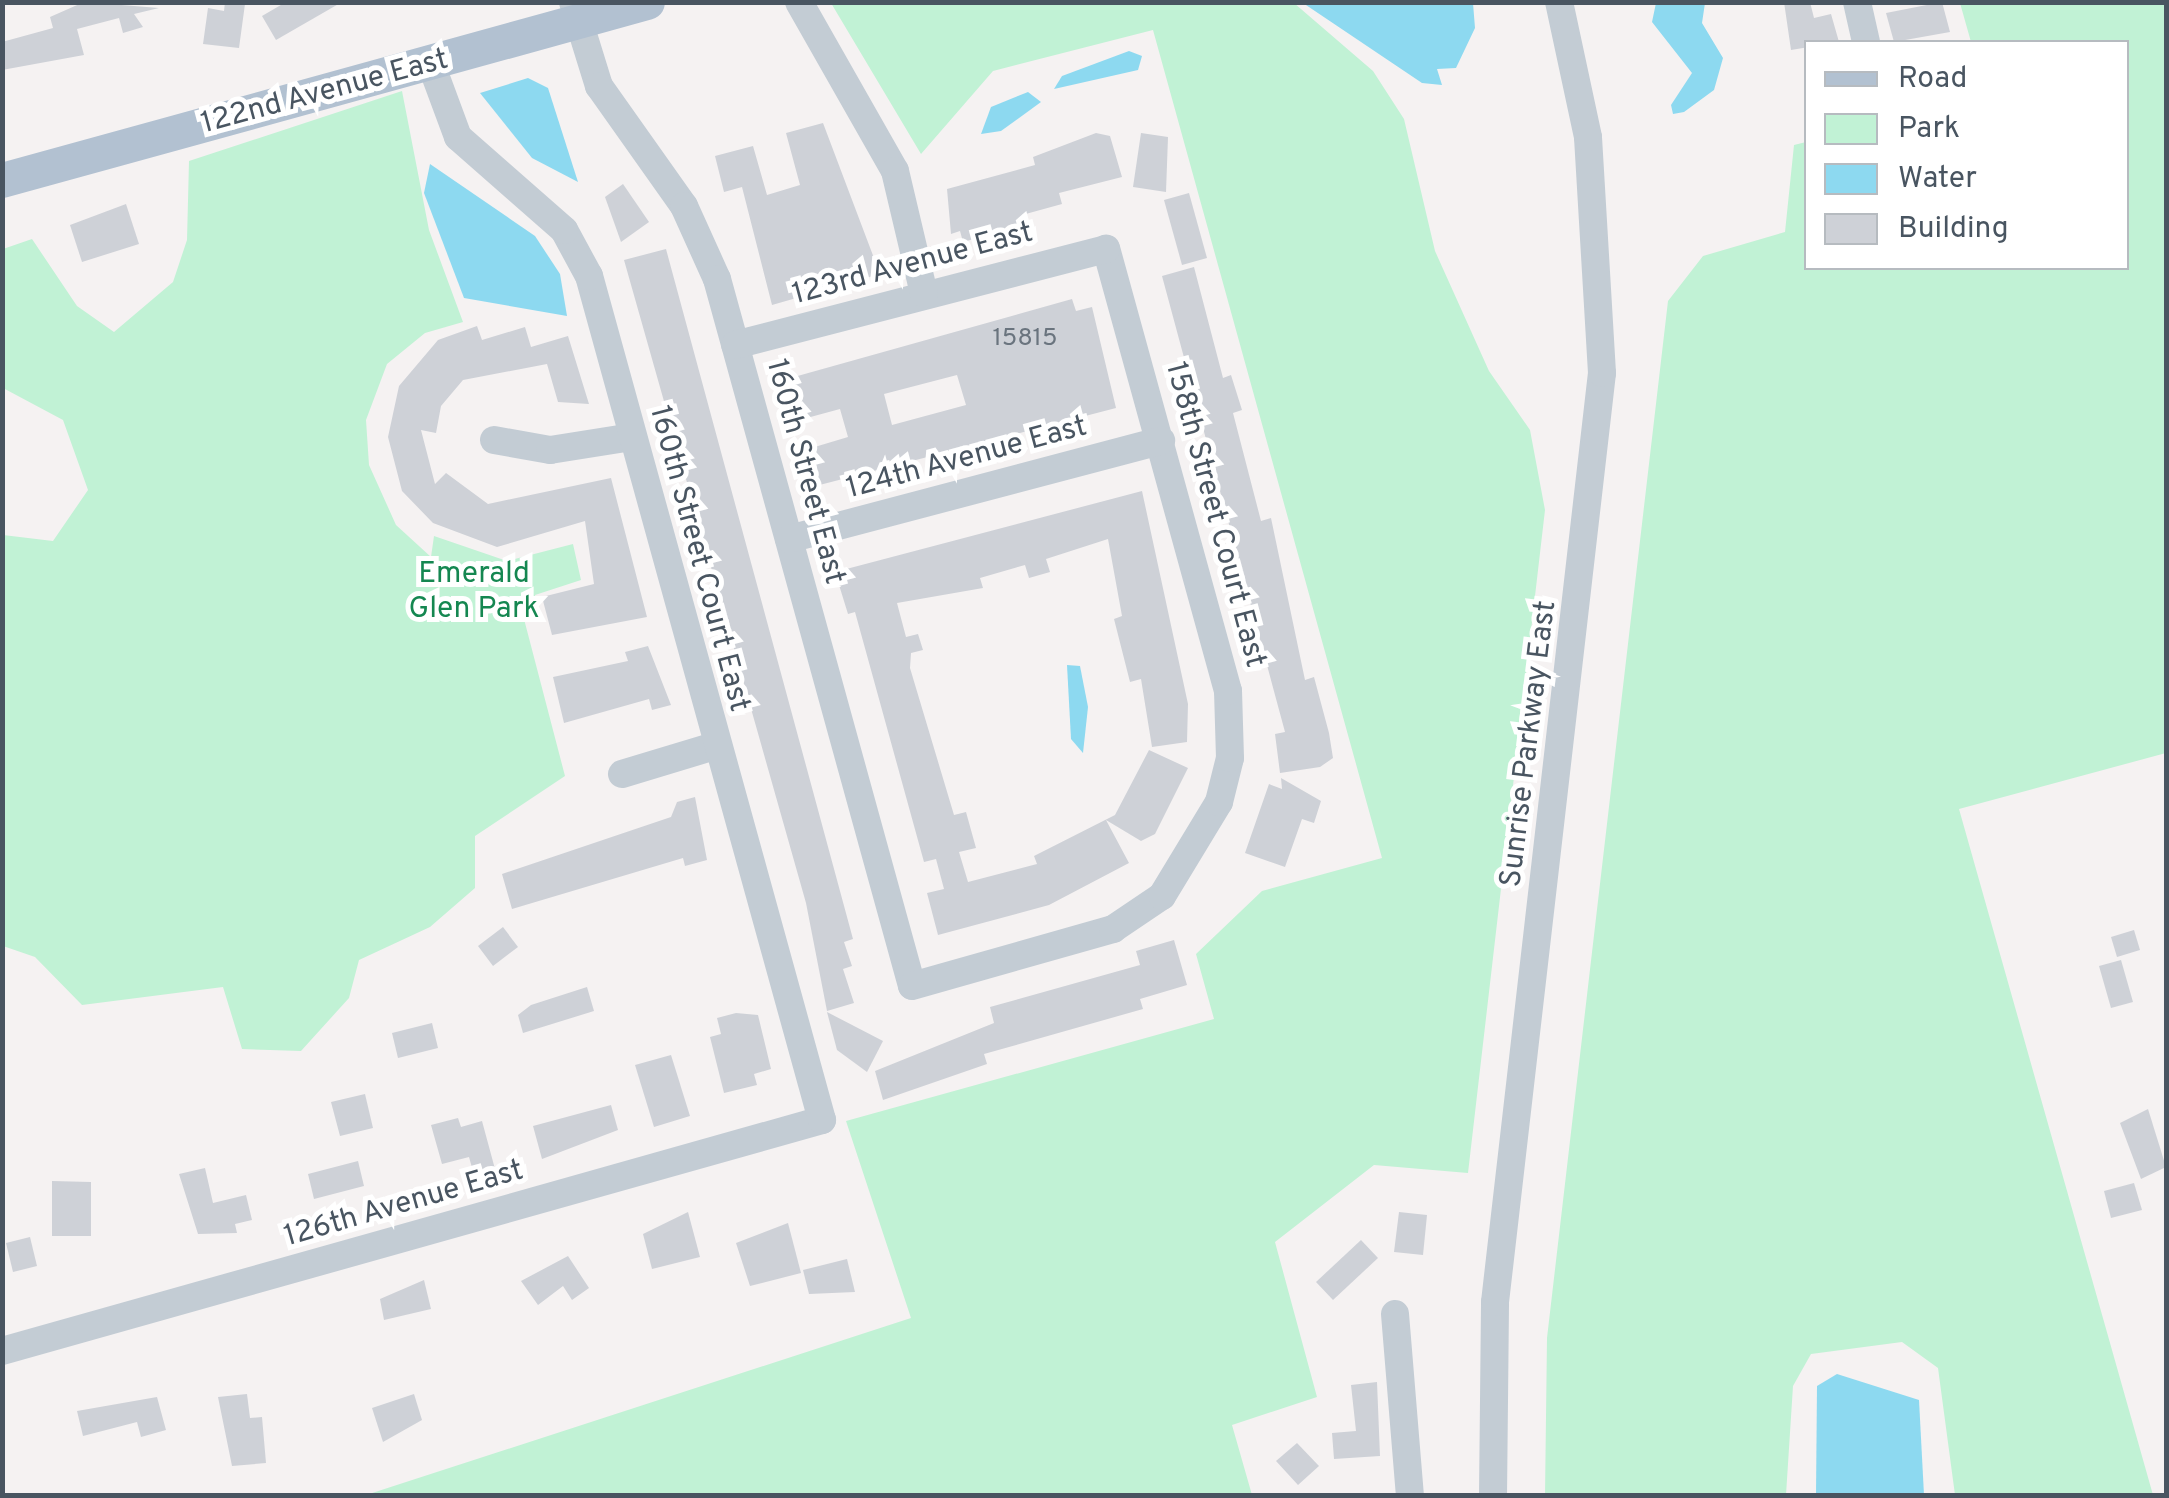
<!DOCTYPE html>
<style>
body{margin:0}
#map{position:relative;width:2169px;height:1498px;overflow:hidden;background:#f5f2f2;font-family:Overpass,sans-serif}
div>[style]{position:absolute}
.green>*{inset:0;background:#c1f2d5}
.water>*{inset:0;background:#8dd9f0}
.building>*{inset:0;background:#ced1d7}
.minor>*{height:28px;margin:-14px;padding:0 14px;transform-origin:14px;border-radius:14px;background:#c3ccd4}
.major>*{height:35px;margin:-17.5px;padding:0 17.5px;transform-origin:17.5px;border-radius:17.5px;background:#b2c1d1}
span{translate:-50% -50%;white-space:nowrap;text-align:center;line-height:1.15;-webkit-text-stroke:10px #fff;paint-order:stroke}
.number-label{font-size:25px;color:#6a747e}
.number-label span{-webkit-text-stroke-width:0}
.street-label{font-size:30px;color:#495561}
.park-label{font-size:30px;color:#158751}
.frame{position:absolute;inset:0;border:5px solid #495561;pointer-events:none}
.legend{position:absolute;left:1804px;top:40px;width:325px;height:230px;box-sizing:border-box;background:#fff;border:2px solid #b6bbc0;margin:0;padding:12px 18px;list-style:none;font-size:30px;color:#495561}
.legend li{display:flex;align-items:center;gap:20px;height:50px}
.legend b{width:50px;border:2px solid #b6bbc0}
</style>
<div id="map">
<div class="green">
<i style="clip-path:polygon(831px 3px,1294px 3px,1373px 71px,1404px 119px,1435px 251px,1489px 371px,1530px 430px,1545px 510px,1468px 1173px,1374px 1165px,1275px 1242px,1317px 1397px,1232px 1425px,1252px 1495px,366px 1495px,911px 1318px,846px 1121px,1214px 1019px,1196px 954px,1262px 891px,1382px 858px,1153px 30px,993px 71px,921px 154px)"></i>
<i style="clip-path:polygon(1960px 3px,2166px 3px,2166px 753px,1959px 809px,2153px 1495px,1955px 1495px,1938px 1368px,1902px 1342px,1811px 1354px,1793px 1386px,1786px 1495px,1545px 1495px,1547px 1338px,1668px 301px,1703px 256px,1785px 232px,1794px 145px,1806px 142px,1806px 268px,2126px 268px,2126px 42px,1971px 42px)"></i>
<i style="clip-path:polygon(402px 91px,429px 230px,463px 322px,425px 333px,387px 364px,366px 420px,369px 465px,396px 525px,431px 557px,434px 536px,507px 561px,573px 544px,581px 580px,535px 595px,538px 614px,524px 619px,565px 776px,475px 836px,475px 888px,430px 927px,359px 960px,349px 998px,301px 1051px,242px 1049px,223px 987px,82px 1005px,35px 957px,3px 946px,3px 535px,53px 541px,88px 490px,63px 420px,3px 388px,3px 249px,32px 239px,77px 306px,114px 332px,173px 282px,187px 240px,189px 161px)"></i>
</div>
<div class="water">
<i style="clip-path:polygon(1303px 3px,1473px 3px,1475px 28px,1456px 68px,1437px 69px,1442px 85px,1422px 83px)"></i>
<i style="clip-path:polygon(1656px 3px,1705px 3px,1702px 23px,1723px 58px,1714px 90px,1684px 112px,1673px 114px,1671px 105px,1692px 73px,1652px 22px)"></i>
<i style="clip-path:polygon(1129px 51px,1142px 56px,1138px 70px,1054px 89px,1062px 76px)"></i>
<i style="clip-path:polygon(528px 78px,548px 88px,578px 182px,532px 158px,480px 93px)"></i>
<i style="clip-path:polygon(1028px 92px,1041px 102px,1001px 131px,981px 134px,991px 107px)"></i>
<i style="clip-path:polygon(430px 164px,535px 236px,560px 274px,567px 316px,464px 298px,424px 193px)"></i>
<i style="clip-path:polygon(1067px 665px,1080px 666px,1088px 707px,1083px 753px,1071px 739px)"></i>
<i style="clip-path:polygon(1837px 1374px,1919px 1400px,1924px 1495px,1816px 1495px,1817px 1386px)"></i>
</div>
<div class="building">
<i style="clip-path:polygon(84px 2px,159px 8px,134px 14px,143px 27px,123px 33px,119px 18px,77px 29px,84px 55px,2px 70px,2px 42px,53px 28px,50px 17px)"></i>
<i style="clip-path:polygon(225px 2px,245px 4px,239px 48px,203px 44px,208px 8px,224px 11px)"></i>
<i style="clip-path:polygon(286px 2px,342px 2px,276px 40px,262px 16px)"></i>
<i style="clip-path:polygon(1784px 2px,1810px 2px,1814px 18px,1831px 14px,1839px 42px,1791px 50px)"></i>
<i style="clip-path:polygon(1942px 2px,1950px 32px,1894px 42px,1886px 13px)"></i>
<i style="clip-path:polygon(823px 123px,880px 274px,772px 305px,742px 187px,724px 192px,715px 156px,753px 146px,767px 195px,800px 185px,786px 133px)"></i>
<i style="clip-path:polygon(1096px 133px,1110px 136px,1122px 177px,1059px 193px,1062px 204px,1022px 215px,1024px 225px,963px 242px,960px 231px,951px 234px,947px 189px,1035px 165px,1033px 157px)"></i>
<i style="clip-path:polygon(1141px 133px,1168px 137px,1166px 192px,1133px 187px)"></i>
<i style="clip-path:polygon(623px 184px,649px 222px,621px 242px,605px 197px)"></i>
<i style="clip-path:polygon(1189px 193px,1207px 258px,1182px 265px,1164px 200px)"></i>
<i style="clip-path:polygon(126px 204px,139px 244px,82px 262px,70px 225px)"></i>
<i style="clip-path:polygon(666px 249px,853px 939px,844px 942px,852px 966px,843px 969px,854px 1003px,827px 1011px,806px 903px,624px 260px)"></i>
<i style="clip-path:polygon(1194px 267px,1223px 378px,1231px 375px,1242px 410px,1233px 413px,1261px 521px,1271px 518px,1305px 680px,1314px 677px,1329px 733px,1333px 758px,1320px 767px,1280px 773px,1275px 734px,1285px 732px,1162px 276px)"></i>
<i style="clip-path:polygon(evenodd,1072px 299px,1076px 311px,1092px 307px,1116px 408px,808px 488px,798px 452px,848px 437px,840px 409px,792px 422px,783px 387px,794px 377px,1072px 299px,957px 375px,966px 405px,892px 425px,884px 394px,957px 375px)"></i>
<i style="clip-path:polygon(477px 326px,482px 340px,525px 327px,531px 347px,568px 336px,589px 404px,558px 402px,547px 364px,463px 380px,441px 406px,436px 433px,421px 430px,435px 484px,446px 473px,488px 504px,611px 478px,647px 617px,552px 635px,542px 597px,594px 584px,585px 521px,497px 547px,433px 523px,402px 491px,388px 437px,399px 386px,438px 340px)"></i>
<i style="clip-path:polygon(1142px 491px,1188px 704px,1187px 742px,1152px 747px,1141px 679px,1130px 682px,1114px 619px,1122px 616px,1108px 539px,1046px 559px,1050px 572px,1029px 578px,1025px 565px,980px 578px,983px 588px,897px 603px,906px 637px,918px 634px,923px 650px,911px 653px,910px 668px,954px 815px,966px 812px,976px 848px,959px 852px,968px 882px,1037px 864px,1034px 856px,1115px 815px,1149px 750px,1188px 768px,1155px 834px,1141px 841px,1106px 820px,1129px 863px,1049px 905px,938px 935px,927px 893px,944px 889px,936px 859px,924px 862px,855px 612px,848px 614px,835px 572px)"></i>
<i style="clip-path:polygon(648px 646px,671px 705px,652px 710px,649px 699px,564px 723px,553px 677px,628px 661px,625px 652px)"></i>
<i style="clip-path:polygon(1281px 778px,1321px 801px,1314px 823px,1302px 819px,1285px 867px,1245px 853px,1269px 784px,1282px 789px)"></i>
<i style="clip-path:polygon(695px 797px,707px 860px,685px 866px,683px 858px,512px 909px,502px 874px,671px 817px,677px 802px)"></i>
<i style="clip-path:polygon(503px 927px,518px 947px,493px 966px,478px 946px)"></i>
<i style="clip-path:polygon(2134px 930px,2140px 950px,2117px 957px,2111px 937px)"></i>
<i style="clip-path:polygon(1174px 940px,1187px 985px,1140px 999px,1143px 1009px,984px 1054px,987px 1064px,883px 1100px,875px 1071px,994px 1023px,990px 1007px,1140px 965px,1136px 951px)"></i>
<i style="clip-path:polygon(2121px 960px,2133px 1002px,2111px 1008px,2099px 966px)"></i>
<i style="clip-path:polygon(587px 987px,594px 1011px,523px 1033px,518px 1015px,531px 1005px)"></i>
<i style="clip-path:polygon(827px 1012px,883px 1041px,867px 1072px,837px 1050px)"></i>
<i style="clip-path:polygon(736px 1013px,758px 1015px,771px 1069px,754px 1074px,757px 1085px,724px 1093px,710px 1037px,721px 1034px,717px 1018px)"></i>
<i style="clip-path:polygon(432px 1023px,438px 1048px,398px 1058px,392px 1033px)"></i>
<i style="clip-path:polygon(671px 1055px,690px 1116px,654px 1127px,635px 1065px)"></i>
<i style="clip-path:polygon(365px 1094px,373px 1128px,340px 1136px,331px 1102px)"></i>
<i style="clip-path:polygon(611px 1105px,618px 1130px,542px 1159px,533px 1126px)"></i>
<i style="clip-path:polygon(2148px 1109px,2166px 1167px,2141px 1179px,2120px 1123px)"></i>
<i style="clip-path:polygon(458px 1118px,461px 1127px,482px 1121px,495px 1169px,474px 1175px,469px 1157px,442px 1164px,431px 1125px)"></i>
<i style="clip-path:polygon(358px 1161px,364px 1186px,314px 1199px,308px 1174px)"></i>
<i style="clip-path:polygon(205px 1168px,213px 1203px,246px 1195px,252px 1220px,235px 1224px,237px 1233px,198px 1234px,179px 1174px)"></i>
<i style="clip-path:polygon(52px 1181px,91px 1182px,91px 1236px,52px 1236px)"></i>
<i style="clip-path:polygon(2134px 1183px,2142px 1210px,2111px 1218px,2104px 1191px)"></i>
<i style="clip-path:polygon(688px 1212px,700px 1257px,652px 1269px,643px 1234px)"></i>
<i style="clip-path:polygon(1399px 1212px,1427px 1215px,1423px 1255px,1394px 1252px)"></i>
<i style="clip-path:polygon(788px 1223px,801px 1273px,750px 1286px,736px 1243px)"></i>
<i style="clip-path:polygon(30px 1237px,37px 1266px,13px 1272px,6px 1243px)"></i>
<i style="clip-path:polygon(1361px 1240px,1378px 1258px,1333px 1300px,1316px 1282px)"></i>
<i style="clip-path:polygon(568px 1256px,589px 1288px,572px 1300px,563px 1286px,538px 1305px,521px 1281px)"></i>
<i style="clip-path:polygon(847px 1259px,855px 1292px,809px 1294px,803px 1270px)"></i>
<i style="clip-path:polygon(424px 1280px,431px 1309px,384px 1320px,380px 1299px)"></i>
<i style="clip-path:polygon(1377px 1382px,1380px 1456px,1334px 1459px,1332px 1433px,1356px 1431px,1351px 1385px)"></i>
<i style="clip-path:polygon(247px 1394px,250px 1418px,262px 1417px,266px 1463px,232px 1466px,218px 1397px)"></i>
<i style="clip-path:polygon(414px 1394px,422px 1420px,383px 1442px,372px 1408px)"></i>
<i style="clip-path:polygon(157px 1397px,166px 1430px,141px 1437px,137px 1422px,83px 1436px,77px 1411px)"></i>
<i style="clip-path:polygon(1297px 1443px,1319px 1466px,1298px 1485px,1276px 1461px)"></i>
</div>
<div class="minor">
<i style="left:573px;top:2px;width:88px;rotate:72.8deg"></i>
<i style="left:599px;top:86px;width:147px;rotate:54.7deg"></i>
<i style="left:684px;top:206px;width:80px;rotate:65.7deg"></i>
<i style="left:717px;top:279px;width:733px;rotate:74.58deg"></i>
<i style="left:912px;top:986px;width:209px;rotate:-15.8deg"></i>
<i style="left:1113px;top:929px;width:59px;rotate:-34deg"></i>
<i style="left:1162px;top:896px;width:110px;rotate:-58.8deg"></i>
<i style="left:1219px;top:802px;width:45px;rotate:-76deg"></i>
<i style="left:1230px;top:758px;width:67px;rotate:-91.7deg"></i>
<i style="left:1228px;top:691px;width:459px;rotate:-105.4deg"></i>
<i style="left:1106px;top:249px;width:383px;rotate:165.5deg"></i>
<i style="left:799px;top:2px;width:194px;rotate:60.4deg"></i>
<i style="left:895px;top:171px;width:126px;rotate:76.7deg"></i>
<i style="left:1857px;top:2px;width:41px;rotate:77.3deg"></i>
<i style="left:494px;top:440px;width:57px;rotate:10.1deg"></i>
<i style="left:550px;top:450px;width:83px;rotate:-9deg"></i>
<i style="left:789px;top:539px;width:385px;rotate:-14.8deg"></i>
<i style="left:622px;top:774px;width:97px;rotate:-16.8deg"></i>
<i style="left:1395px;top:1314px;width:183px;rotate:85.3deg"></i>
<i style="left:2px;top:1351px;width:852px;rotate:-15.73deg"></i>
<i style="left:822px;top:1120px;width:876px;rotate:-105.43deg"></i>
<i style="left:589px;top:276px;width:52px;rotate:-118.5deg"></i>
<i style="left:564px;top:230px;width:141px;rotate:-138.7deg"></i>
<i style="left:458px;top:137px;width:78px;rotate:-110.3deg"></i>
<i style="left:1493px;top:1496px;width:194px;rotate:-89.4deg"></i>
<i style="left:1495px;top:1302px;width:935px;rotate:-83.43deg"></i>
<i style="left:1602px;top:373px;width:236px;rotate:-93.4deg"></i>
<i style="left:1588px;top:137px;width:138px;rotate:-102.1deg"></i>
</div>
<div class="major">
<i style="left:2px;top:180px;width:669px;rotate:-15.43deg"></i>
</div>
<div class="number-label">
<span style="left:1025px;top:339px">15815</span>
</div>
<div class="street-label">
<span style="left:325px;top:93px;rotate:-15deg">122nd Avenue East</span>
<span style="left:913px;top:265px;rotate:-15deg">123rd Avenue East</span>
<span style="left:967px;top:459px;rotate:-15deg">124th Avenue East</span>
<span style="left:804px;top:472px;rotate:75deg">160th Street East</span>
<span style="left:1214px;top:515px;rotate:75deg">158th Street Court East</span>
<span style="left:698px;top:559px;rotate:75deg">160th Street Court East</span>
<span style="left:1530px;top:744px;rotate:-83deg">Sunrise Parkway East</span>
<span style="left:404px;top:1205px;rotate:-16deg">126th Avenue East</span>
</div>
<div class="park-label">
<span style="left:474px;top:592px">Emerald<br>Glen Park</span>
</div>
<div class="frame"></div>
<ul class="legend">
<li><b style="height:12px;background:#b2c1d1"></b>Road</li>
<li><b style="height:28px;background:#c1f2d5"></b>Park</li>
<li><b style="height:28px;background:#8dd9f0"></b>Water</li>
<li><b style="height:28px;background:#ced1d7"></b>Building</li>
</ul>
</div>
